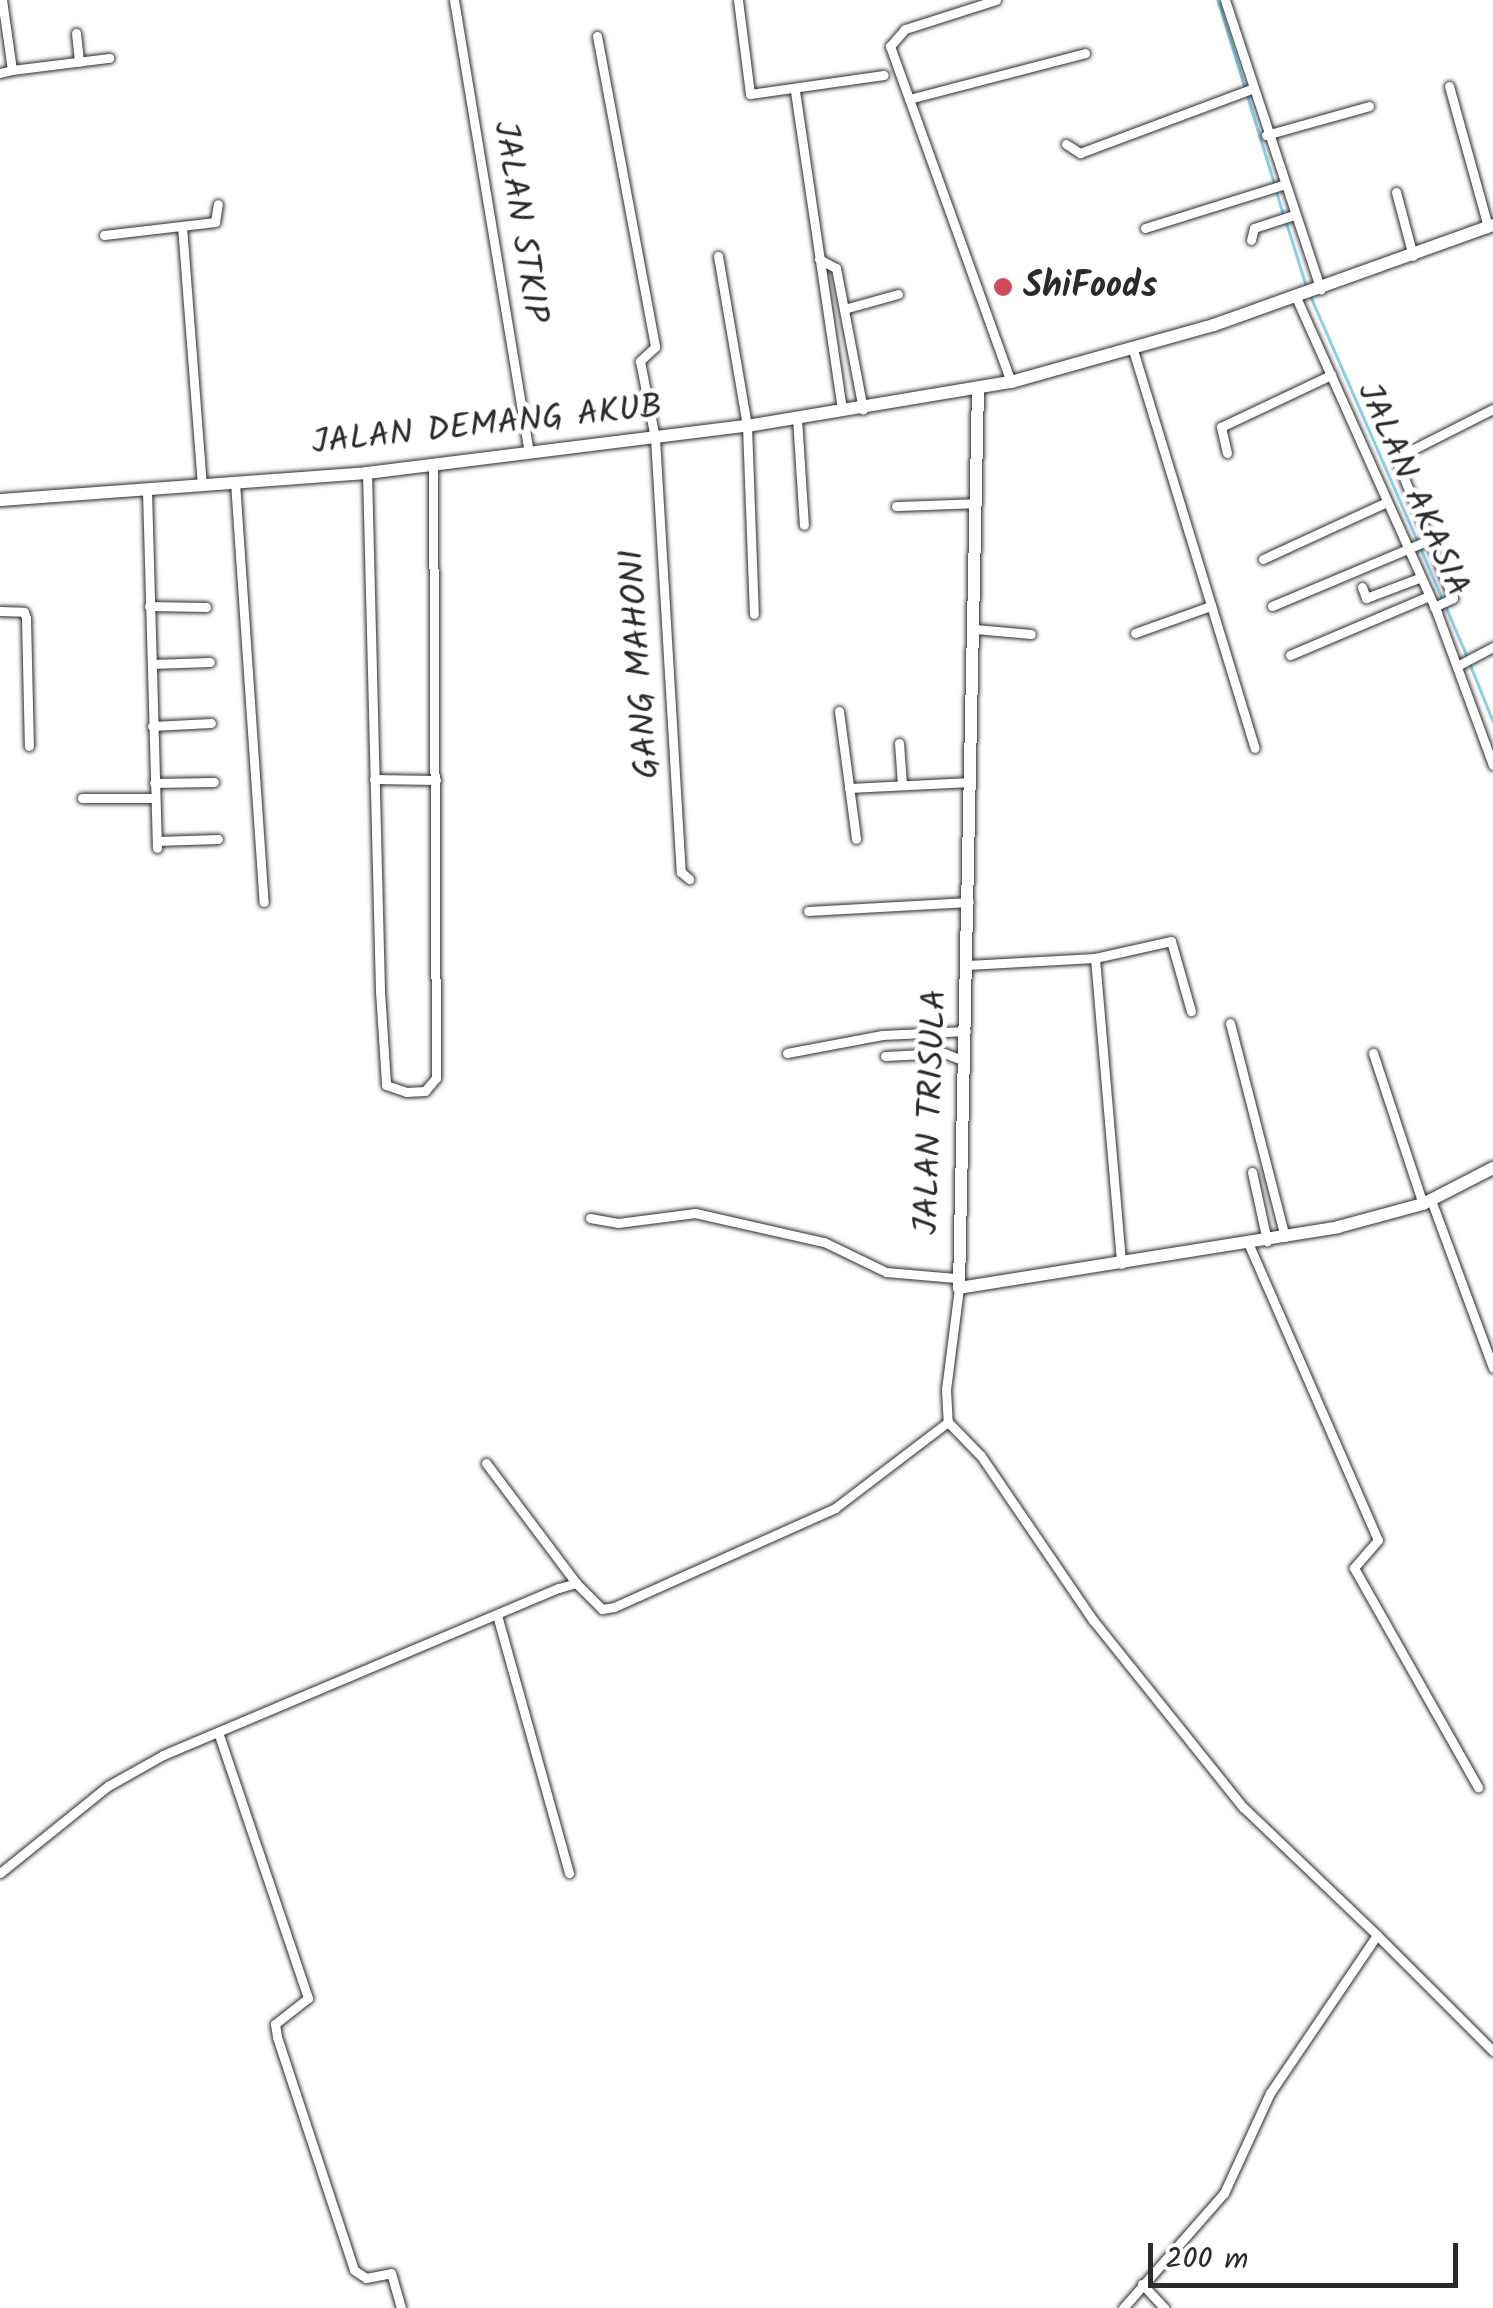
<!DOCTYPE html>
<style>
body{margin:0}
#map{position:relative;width:1493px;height:2308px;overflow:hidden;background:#fff;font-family:Kalam,sans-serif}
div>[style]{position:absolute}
.stream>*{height:2.5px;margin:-1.25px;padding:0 1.25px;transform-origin:1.25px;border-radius:1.25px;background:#88d1e8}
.roads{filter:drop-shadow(0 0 2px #2b2b2b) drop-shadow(0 0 2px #2b2b2b)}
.street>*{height:9px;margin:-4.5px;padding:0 4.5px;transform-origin:4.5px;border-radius:4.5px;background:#fff}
.secondary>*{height:12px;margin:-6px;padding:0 6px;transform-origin:6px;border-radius:6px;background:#fff}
.dots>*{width:28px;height:28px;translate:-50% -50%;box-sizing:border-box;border:5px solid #fff;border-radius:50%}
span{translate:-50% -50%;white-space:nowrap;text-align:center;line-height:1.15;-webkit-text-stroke:9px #fff;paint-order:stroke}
.street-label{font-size:35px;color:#2b2b2b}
.poi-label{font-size:35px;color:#2b2b2b;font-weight:700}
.left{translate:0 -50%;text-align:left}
.scale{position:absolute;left:1148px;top:2243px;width:310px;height:45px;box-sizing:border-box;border:5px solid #2b2b2b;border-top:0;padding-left:12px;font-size:30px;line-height:35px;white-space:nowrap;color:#2b2b2b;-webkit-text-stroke:8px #fff;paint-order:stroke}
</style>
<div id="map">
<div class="stream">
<i style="left:1218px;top:0;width:194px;rotate:72.9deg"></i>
<i style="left:1277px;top:193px;width:22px;rotate:74deg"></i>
<i style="left:1286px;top:221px;width:67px;rotate:72.6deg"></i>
<i style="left:1311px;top:297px;width:267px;rotate:66.4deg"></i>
<i style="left:1421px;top:549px;width:116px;rotate:66.7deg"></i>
<i style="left:1470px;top:664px;width:61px;rotate:68deg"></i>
</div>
<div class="roads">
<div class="street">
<i style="left:454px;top:0;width:459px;rotate:80.6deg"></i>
<i style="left:738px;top:0;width:95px;rotate:82.7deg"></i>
<i style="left:750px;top:94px;width:135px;rotate:-8.1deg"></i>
<i style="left:996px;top:0;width:96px;rotate:162.3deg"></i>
<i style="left:905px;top:29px;width:23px;rotate:131deg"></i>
<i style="left:890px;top:46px;width:357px;rotate:70.2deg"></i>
<i style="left:1225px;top:0;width:305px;rotate:71.7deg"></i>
<i style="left:76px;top:33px;width:29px;rotate:84deg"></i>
<i style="left:597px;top:36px;width:316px;rotate:79.4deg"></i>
<i style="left:655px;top:347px;width:21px;rotate:137deg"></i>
<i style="left:640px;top:361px;width:78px;rotate:79deg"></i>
<i style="left:655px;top:438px;width:435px;rotate:86.6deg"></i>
<i style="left:681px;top:872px;width:11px;rotate:41deg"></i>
<i style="left:12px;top:70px;width:98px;rotate:-7.1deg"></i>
<i style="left:0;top:73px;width:12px;rotate:-14deg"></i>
<i style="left:12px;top:70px;width:71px;rotate:-98.1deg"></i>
<i style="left:1449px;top:86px;width:146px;rotate:74.5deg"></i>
<i style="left:795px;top:91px;width:323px;rotate:81.6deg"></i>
<i style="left:909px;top:99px;width:182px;rotate:-14.6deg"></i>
<i style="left:1266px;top:135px;width:107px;rotate:-15.7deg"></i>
<i style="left:1066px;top:144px;width:17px;rotate:33deg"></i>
<i style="left:1080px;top:153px;width:183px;rotate:-20.5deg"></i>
<i style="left:1396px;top:192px;width:66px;rotate:75.1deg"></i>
<i style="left:182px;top:226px;width:260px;rotate:85.6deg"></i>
<i style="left:1145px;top:228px;width:144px;rotate:-17.4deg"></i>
<i style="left:104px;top:235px;width:112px;rotate:-6.7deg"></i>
<i style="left:215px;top:222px;width:18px;rotate:-81deg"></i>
<i style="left:1251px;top:240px;width:12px;rotate:-76deg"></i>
<i style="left:1254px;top:228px;width:40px;rotate:-18deg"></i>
<i style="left:718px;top:256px;width:172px;rotate:80.3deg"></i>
<i style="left:747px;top:426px;width:188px;rotate:87.9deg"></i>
<i style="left:819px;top:259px;width:19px;rotate:28deg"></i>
<i style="left:836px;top:268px;width:144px;rotate:79.2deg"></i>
<i style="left:1295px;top:295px;width:348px;rotate:65.9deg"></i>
<i style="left:1437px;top:613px;width:162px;rotate:69.8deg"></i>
<i style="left:844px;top:309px;width:56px;rotate:-15.5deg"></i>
<i style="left:1133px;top:350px;width:416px;rotate:73deg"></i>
<i style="left:797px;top:418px;width:107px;rotate:86.3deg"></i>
<i style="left:1227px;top:453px;width:27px;rotate:-103deg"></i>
<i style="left:1221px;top:427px;width:122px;rotate:-25.3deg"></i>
<i style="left:367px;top:473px;width:518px;rotate:88.56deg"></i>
<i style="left:380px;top:991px;width:94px;rotate:86.3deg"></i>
<i style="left:386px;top:1085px;width:21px;rotate:19deg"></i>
<i style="left:406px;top:1092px;width:19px;rotate:-3deg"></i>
<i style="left:425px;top:1091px;width:17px;rotate:-50deg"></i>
<i style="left:436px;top:1078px;width:615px;rotate:-90.28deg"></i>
<i style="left:235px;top:482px;width:421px;rotate:86.1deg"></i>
<i style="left:147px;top:491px;width:357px;rotate:88.4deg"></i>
<i style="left:896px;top:506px;width:80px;rotate:-2.1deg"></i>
<i style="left:1263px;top:559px;width:136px;rotate:-24.7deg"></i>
<i style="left:1362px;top:587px;width:12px;rotate:70deg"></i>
<i style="left:1366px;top:598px;width:57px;rotate:-20.7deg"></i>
<i style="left:149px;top:606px;width:57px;rotate:1deg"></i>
<i style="left:1272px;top:606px;width:170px;rotate:-22.8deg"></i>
<i style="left:1434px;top:607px;width:21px;rotate:-25deg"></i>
<i style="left:1453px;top:598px;width:151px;rotate:-112.2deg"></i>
<i style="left:1396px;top:458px;width:109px;rotate:-26.8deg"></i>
<i style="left:0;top:611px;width:24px;rotate:2deg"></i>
<i style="left:24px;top:612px;width:6px;rotate:72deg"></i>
<i style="left:26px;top:618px;width:128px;rotate:88.7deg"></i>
<i style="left:975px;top:629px;width:56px;rotate:5.1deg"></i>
<i style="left:1135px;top:633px;width:81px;rotate:-19.6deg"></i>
<i style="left:1290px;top:655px;width:151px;rotate:-23deg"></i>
<i style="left:152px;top:664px;width:58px;rotate:-2deg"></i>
<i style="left:1457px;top:666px;width:41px;rotate:-27.8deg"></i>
<i style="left:839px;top:711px;width:129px;rotate:82.4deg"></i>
<i style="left:152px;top:726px;width:59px;rotate:-2.9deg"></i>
<i style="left:899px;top:743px;width:41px;rotate:85.8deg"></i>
<i style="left:374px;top:779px;width:62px;rotate:0.9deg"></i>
<i style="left:154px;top:783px;width:60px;rotate:-1deg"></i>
<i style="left:849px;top:788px;width:122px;rotate:-2.8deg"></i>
<i style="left:82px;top:798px;width:73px"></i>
<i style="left:157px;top:841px;width:61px;rotate:-1.9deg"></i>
<i style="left:808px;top:911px;width:161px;rotate:-3.2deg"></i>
<i style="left:1095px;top:958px;width:307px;rotate:85.1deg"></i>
<i style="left:967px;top:965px;width:128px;rotate:-3.1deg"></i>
<i style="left:1095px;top:958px;width:78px;rotate:-12.6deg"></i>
<i style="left:1171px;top:941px;width:73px;rotate:74.1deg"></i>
<i style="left:1230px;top:1023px;width:221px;rotate:75.6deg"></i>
<i style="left:787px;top:1053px;width:97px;rotate:-10.7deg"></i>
<i style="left:882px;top:1035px;width:84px;rotate:-2.7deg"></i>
<i style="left:1373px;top:1053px;width:159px;rotate:71.7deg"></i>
<i style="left:885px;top:1056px;width:59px;rotate:-2.9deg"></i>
<i style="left:944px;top:1053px;width:22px;rotate:21deg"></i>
<i style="left:1252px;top:1172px;width:71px;rotate:77.7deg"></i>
<i style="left:1431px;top:1200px;width:179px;rotate:69.7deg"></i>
<i style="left:590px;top:1218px;width:28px;rotate:10deg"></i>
<i style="left:618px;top:1223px;width:78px;rotate:-7.4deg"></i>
<i style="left:695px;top:1213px;width:132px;rotate:12.7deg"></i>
<i style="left:824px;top:1242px;width:69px;rotate:25.8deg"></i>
<i style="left:886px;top:1272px;width:70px;rotate:4.9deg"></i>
<i style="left:1249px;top:1245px;width:322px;rotate:66.4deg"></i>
<i style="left:1378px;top:1540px;width:37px;rotate:131deg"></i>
<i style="left:1354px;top:1568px;width:252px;rotate:60.5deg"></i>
<i style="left:959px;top:1288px;width:102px;rotate:97.3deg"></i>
<i style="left:946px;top:1389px;width:33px;rotate:87deg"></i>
<i style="left:948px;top:1422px;width:47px;rotate:45.9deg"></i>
<i style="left:981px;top:1456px;width:199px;rotate:55.7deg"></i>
<i style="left:1093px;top:1620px;width:240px;rotate:51.3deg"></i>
<i style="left:1243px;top:1807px;width:185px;rotate:43.7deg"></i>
<i style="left:1377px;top:1935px;width:191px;rotate:124.1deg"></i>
<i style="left:1270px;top:2093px;width:110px;rotate:114.7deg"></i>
<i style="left:1224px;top:2193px;width:153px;rotate:131.3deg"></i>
<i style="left:486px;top:1463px;width:150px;rotate:53.1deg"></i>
<i style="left:497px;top:1615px;width:268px;rotate:74.4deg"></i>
<i style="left:219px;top:1735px;width:278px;rotate:71.3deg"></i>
<i style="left:308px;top:1998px;width:42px;rotate:141.8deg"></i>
<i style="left:275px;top:2024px;width:13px;rotate:81deg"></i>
<i style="left:277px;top:2037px;width:245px;rotate:71.7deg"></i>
<i style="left:354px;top:2270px;width:14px;rotate:34deg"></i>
<i style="left:366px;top:2278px;width:25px;rotate:-11deg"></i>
<i style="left:391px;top:2273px;width:36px;rotate:74deg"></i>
<i style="left:0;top:1873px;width:139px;rotate:-38.9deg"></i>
<i style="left:108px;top:1786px;width:63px;rotate:-29.4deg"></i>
<i style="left:163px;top:1755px;width:430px;rotate:-22.9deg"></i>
<i style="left:559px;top:1588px;width:18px;rotate:-16deg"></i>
<i style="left:576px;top:1583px;width:37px;rotate:45deg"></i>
<i style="left:602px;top:1609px;width:12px;rotate:-9deg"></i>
<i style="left:614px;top:1607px;width:242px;rotate:-24.1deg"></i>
<i style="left:835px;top:1508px;width:142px;rotate:-37.3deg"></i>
<i style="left:1377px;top:1935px;width:164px;rotate:45deg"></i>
<i style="left:1142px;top:2284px;width:33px;rotate:47deg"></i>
</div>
<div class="secondary">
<i style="left:978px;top:388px;width:900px;rotate:91.21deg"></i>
<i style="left:959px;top:1288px;width:384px;rotate:-9.1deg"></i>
<i style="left:1338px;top:1227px;width:88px;rotate:-15.1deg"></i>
<i style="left:1423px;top:1204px;width:79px;rotate:-27.2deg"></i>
<i style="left:0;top:500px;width:368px;rotate:-4.2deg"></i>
<i style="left:367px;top:473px;width:383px;rotate:-7.1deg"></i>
<i style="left:747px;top:426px;width:268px;rotate:-9.5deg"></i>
<i style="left:1011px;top:382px;width:211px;rotate:-15.7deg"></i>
<i style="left:1214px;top:325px;width:296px;rotate:-19.7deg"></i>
</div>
</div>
<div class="dots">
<i style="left:1003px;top:287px;background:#d1495b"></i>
</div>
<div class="street-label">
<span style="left:519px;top:222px;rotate:81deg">JALAN STKIP</span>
<span style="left:487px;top:426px;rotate:-6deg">JALAN DEMANG AKUB</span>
<span style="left:1412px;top:490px;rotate:66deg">JALAN AKASIA</span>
<span style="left:641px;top:664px;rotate:-94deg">GANG MAHONI</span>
<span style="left:932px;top:1112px;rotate:-88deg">JALAN TRISULA</span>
</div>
<div class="poi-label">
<span class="left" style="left:1023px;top:287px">ShiFoods</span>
</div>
<div class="scale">200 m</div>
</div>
